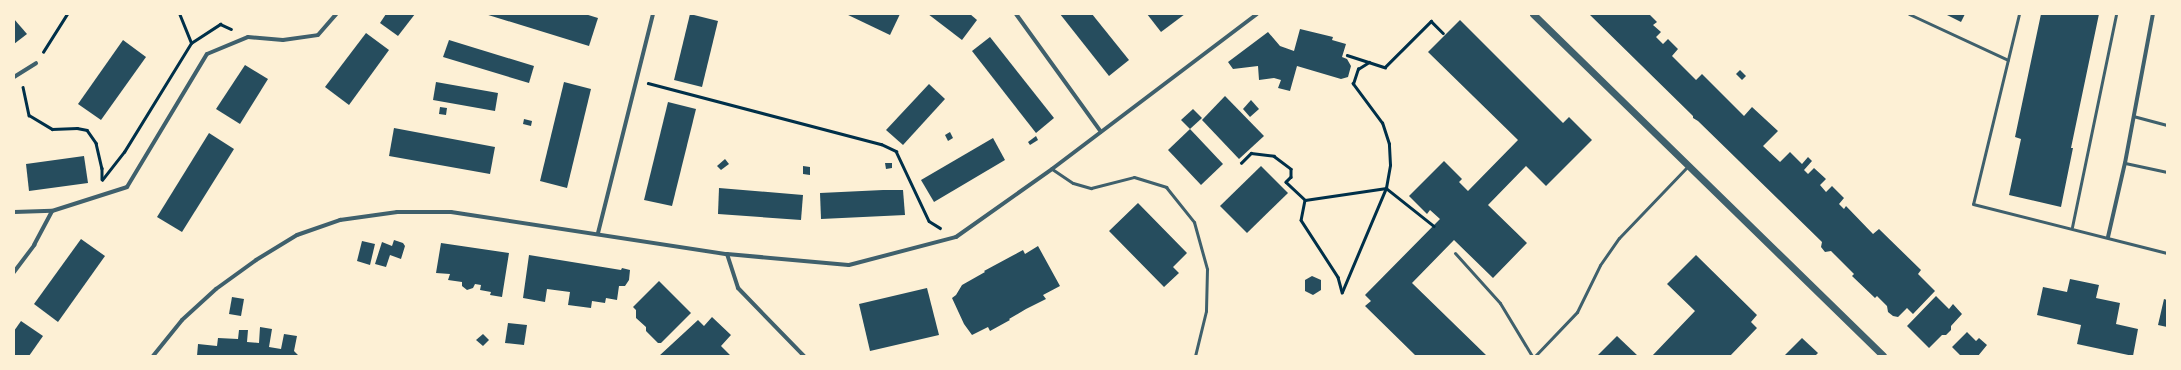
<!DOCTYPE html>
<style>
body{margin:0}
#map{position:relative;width:2181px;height:370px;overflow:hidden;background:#fdf0d5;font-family:"Asap Condensed",sans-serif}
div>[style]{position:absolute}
.building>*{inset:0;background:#264d5e}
.path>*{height:2.5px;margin:-1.25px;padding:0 1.25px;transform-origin:1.25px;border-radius:1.25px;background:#003049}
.service>*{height:3px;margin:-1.5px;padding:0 1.5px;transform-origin:1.5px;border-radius:1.5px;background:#3f606c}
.minor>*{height:4px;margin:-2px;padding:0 2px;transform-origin:2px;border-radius:2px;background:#3f606c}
.tertiary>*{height:7px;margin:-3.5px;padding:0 3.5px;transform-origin:3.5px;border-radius:3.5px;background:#3f606c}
span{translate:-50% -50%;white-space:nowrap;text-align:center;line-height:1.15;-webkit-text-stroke:3px #fdf0d5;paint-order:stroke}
.frame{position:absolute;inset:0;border:15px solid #fdf0d5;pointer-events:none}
</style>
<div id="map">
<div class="building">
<i style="clip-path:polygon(386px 14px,415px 14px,398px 36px,380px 23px)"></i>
<i style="clip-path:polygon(485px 14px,585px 14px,598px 18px,589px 46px)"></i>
<i style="clip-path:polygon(690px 14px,718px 21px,702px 87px,674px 80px)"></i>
<i style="clip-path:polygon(846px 14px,900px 14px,890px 35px)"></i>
<i style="clip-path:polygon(928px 14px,970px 14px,977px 20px,962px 40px)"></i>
<i style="clip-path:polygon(1060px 14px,1092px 14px,1129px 60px,1109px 76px)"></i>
<i style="clip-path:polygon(1147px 14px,1185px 14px,1161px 32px)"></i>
<i style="clip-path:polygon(1589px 14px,1649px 14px,1657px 22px,1653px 25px,1661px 32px,1656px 37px,1663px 44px,1668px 39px,1678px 49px,1672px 56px,1696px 80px,1702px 74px,1744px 116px,1752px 107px,1778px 131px,1763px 146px,1780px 162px,1790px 152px,1802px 164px,1808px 157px,1812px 161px,1804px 170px,1808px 174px,1814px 168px,1826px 179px,1820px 185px,1826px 192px,1832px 186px,1844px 198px,1839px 204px,1844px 209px,1846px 206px,1873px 234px,1879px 229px,1921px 270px,1918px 274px,1935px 291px,1913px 314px,1907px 308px,1898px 317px,1893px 316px,1888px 312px,1887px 306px,1877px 296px,1875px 298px,1852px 276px,1854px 274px,1831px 251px,1825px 252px,1821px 247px,1822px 242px,1698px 121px,1693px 118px,1693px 116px)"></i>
<i style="clip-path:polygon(1945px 14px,1965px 14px,1961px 22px)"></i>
<i style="clip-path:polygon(2041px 14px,2099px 14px,2071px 148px,2073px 148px,2061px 207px,2009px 195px,2021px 139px,2015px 137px)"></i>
<i style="clip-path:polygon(14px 19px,27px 34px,14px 44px)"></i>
<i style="clip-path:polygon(1460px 20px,1563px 123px,1569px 117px,1592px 140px,1546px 186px,1526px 166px,1488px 205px,1527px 243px,1493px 278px,1454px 240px,1412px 283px,1487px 356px,1416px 356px,1365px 306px,1371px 301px,1365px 295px,1440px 219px,1430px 210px,1427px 214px,1409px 196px,1444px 161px,1462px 179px,1459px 182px,1468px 191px,1518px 140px,1428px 52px)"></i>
<i style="clip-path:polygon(1300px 29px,1333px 37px,1332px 40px,1346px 44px,1342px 57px,1347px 59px,1351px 66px,1348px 77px,1341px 79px,1297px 66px,1290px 91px,1278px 88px,1281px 80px,1274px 78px,1259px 80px,1258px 66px,1233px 69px,1228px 62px,1268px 32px,1280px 46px,1294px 51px)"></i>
<i style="clip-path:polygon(366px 33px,389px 50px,349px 105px,325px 87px)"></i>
<i style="clip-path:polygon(990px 37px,1054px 118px,1036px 133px,972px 51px)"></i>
<i style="clip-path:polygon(123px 40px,146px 57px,101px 120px,78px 104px)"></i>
<i style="clip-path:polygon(449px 40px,534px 66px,529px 83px,443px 57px)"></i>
<i style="clip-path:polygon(245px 65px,268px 79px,240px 124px,216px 109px)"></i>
<i style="clip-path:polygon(1740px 70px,1746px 76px,1742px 80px,1736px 74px)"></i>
<i style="clip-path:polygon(436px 82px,498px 93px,495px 111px,433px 100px)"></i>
<i style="clip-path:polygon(564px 82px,591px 89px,567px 188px,540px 181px)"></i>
<i style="clip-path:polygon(929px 84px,945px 99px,903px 145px,886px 130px)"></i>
<i style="clip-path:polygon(1225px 96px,1264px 136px,1239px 159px,1202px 120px)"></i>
<i style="clip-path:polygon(1251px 100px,1259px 109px,1250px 117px,1243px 109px)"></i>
<i style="clip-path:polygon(668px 102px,696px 109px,672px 206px,644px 200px)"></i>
<i style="clip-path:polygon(440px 107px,447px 108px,446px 115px,439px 114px)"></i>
<i style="clip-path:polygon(1193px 109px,1202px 118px,1190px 129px,1181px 120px)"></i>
<i style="clip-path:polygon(524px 119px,532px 121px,531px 126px,523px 124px)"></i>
<i style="clip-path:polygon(394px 128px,495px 147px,490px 174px,389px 156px)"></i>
<i style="clip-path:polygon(1190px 129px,1223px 164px,1201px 185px,1168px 150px)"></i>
<i style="clip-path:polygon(950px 132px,953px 138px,948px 141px,945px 135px)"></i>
<i style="clip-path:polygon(209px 133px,234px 149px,182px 232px,157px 217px)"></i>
<i style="clip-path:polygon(1036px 136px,1038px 140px,1030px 145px,1028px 142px)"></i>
<i style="clip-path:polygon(993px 138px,1005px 160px,934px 202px,921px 180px)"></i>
<i style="clip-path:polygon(84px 156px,88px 183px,29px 191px,26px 164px)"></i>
<i style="clip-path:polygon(725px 159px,729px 164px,721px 170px,717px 166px)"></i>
<i style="clip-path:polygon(885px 163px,892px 163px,892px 168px,886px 169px)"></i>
<i style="clip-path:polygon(803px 166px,810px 167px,810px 175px,803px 174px)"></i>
<i style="clip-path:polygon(1261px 166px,1288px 193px,1247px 233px,1220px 206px)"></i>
<i style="clip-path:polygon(719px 188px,803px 195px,801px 220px,718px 214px)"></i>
<i style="clip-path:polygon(883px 190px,903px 190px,905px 215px,821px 219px,820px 193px)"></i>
<i style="clip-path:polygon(1138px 203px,1187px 253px,1173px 267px,1179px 273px,1164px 287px,1109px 231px)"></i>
<i style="clip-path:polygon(81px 239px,105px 256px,58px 322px,34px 304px)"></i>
<i style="clip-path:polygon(394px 240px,403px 243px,405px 246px,401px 259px,390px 255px,386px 267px,375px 264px,382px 242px,392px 246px)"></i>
<i style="clip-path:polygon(362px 241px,375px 244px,370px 265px,357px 261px)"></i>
<i style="clip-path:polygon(441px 243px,509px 253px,502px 297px,490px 295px,491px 292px,480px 290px,481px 285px,475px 284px,473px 288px,467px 290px,462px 286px,462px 282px,448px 280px,450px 274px,436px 273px)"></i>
<i style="clip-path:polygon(1038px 246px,1060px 286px,1043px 295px,1046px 299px,1026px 309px,1009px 319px,1010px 320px,990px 331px,988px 327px,972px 335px,964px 324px,952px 298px,956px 295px,962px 285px,985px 272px,984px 271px,1023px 250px,1025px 254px)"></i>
<i style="clip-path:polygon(529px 255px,621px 270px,622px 268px,630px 270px,629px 280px,625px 286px,619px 286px,617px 300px,606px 298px,605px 303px,592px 301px,591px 308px,568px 305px,570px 292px,547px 289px,545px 302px,523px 298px)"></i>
<i style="clip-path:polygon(1696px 255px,1757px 315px,1751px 322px,1757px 328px,1730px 356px,1652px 356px,1695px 311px,1667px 284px)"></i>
<i style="clip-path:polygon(1312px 276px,1321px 280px,1321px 290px,1313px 295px,1305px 291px,1305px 280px)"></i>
<i style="clip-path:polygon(2070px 279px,2099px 285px,2096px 298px,2120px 303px,2116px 324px,2138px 329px,2133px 356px,2077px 344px,2081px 325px,2037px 315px,2043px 287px,2067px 292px)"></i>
<i style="clip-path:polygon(659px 281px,691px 313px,661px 343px,658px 343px,646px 331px,646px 327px,636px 318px,636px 310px,633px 307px)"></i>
<i style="clip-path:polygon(927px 288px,939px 335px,870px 351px,859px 304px)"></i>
<i style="clip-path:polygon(1936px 296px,1949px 309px,1953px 304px,1962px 314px,1951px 326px,1951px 330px,1946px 335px,1942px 335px,1929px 348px,1907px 326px)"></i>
<i style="clip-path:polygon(232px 297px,244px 299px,241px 316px,229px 314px)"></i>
<i style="clip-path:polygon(2164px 299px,2167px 300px,2167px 327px,2158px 325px)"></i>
<i style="clip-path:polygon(712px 317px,731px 335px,721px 346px,731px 356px,659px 356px,698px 320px,704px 326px)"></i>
<i style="clip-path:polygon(21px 321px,43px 336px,29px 356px,14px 356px,14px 331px)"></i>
<i style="clip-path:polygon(508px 323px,527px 325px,524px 345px,505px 343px)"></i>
<i style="clip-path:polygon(260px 327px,272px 329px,269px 347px,281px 349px,284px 334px,297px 336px,294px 351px,299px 356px,197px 356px,198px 344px,217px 346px,218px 338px,238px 339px,239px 330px,248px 330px,247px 342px,259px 343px)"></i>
<i style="clip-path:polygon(1967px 332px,1976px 341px,1979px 338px,1987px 345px,1978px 356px,1961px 356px,1952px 347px)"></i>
<i style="clip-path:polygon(483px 334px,489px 340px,483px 346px,476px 340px)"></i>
<i style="clip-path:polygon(1617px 336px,1638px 356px,1597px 356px)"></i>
<i style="clip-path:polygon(1802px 338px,1818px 353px,1815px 356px,1784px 356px)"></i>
</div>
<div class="path">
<i style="left:133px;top:14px;width:14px"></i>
<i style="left:191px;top:43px;width:35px;rotate:-33deg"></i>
<i style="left:220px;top:24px;width:12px;rotate:24deg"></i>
<i style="left:43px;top:52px;width:45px;rotate:-57.7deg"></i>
<i style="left:1347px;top:55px;width:40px;rotate:18deg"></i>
<i style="left:1385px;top:67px;width:65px;rotate:-45deg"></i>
<i style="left:1431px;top:21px;width:17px;rotate:45deg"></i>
<i style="left:648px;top:83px;width:241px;rotate:14.7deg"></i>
<i style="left:881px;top:144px;width:17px;rotate:25deg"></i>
<i style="left:896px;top:151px;width:77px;rotate:64.8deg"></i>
<i style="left:929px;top:221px;width:13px;rotate:32deg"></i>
<i style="left:23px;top:87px;width:29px;rotate:78deg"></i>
<i style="left:29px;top:115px;width:27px;rotate:31deg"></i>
<i style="left:52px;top:129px;width:25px;rotate:-2deg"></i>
<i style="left:77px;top:128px;width:10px;rotate:11deg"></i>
<i style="left:87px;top:130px;width:16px;rotate:55deg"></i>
<i style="left:96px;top:143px;width:26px;rotate:77deg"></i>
<i style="left:102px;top:168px;width:11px;rotate:90deg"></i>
<i style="left:1241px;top:163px;width:14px;rotate:-45deg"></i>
<i style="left:1251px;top:153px;width:23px;rotate:7deg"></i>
<i style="left:1274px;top:156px;width:21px;rotate:37deg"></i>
<i style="left:1291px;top:169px;width:8px;rotate:90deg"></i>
<i style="left:1291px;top:177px;width:7px;rotate:135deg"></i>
<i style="left:1286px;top:182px;width:26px;rotate:43deg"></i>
<i style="left:102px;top:180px;width:36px;rotate:-52deg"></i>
<i style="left:124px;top:152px;width:128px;rotate:-58.4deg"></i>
<i style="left:191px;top:43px;width:31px;rotate:-112deg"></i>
<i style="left:1305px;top:200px;width:82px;rotate:-8.4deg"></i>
<i style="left:1386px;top:188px;width:61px;rotate:38.4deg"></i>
<i style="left:1305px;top:200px;width:20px;rotate:101deg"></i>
<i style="left:1301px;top:220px;width:68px;rotate:57deg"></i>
<i style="left:1338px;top:277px;width:16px;rotate:75deg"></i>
<i style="left:1342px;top:292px;width:113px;rotate:-67.1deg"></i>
<i style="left:1386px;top:188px;width:23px;rotate:-80deg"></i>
<i style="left:1390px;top:165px;width:21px;rotate:-93deg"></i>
<i style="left:1389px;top:144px;width:22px;rotate:-108deg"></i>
<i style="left:1382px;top:123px;width:49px;rotate:-126.6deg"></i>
<i style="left:1353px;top:84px;width:16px;rotate:-72deg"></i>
<i style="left:1358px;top:69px;width:13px;rotate:-32deg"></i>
</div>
<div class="service">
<i style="left:1909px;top:14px;width:109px;rotate:24.9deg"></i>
<i style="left:2019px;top:14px;width:195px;rotate:103.6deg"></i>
<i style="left:1973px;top:204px;width:200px;rotate:14.2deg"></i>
<i style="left:2133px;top:116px;width:35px;rotate:15deg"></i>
<i style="left:2125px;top:163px;width:43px;rotate:12.1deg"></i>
<i style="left:1052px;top:169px;width:25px;rotate:34deg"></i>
<i style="left:1073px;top:183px;width:19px;rotate:16deg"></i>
<i style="left:1091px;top:188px;width:44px;rotate:-14.3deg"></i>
<i style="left:1134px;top:177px;width:34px;rotate:17deg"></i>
<i style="left:1166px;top:187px;width:45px;rotate:51.3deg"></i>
<i style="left:1194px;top:222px;width:49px;rotate:74.5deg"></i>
<i style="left:1207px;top:269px;width:42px;rotate:91.4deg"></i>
<i style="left:1206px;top:311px;width:46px;rotate:103.7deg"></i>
<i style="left:2072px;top:227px;width:217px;rotate:-78.3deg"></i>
<i style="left:1455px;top:253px;width:67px;rotate:48deg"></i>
<i style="left:1500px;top:303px;width:62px;rotate:58.9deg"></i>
<i style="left:1535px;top:356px;width:61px;rotate:-46.3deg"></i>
<i style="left:1577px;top:312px;width:52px;rotate:-63.9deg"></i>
<i style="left:1600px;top:265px;width:33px;rotate:-55deg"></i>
<i style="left:1619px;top:238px;width:100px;rotate:-46.2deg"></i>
</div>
<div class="minor">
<i style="left:1016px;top:14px;width:145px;rotate:54.2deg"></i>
<i style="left:14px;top:77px;width:26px;rotate:-32deg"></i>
<i style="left:14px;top:212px;width:38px;rotate:-2deg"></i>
<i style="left:52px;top:211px;width:79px;rotate:-17.7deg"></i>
<i style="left:127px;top:187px;width:155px;rotate:-59deg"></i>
<i style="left:207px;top:54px;width:44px;rotate:-22.5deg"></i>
<i style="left:248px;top:37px;width:35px;rotate:5deg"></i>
<i style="left:283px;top:40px;width:35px;rotate:-8deg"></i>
<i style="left:318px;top:35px;width:28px;rotate:-49deg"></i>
<i style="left:598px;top:233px;width:226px;rotate:-75.9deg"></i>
<i style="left:2108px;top:237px;width:76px;rotate:-77.1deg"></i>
<i style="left:2125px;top:163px;width:152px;rotate:-79.4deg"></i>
<i style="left:727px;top:254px;width:36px;rotate:72deg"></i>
<i style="left:738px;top:288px;width:95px;rotate:45.9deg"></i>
<i style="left:14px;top:272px;width:34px;rotate:-53deg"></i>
<i style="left:34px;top:245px;width:38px;rotate:-62deg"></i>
<i style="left:153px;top:356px;width:46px;rotate:-51.1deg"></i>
<i style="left:182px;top:320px;width:46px;rotate:-42.4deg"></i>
<i style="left:216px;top:289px;width:49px;rotate:-35.9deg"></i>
<i style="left:256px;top:260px;width:48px;rotate:-31.4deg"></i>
<i style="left:297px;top:235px;width:46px;rotate:-19.2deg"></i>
<i style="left:340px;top:220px;width:58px;rotate:-8deg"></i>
<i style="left:397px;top:212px;width:54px"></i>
<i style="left:451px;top:212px;width:279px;rotate:8.7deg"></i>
<i style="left:727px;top:254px;width:122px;rotate:5.2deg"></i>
<i style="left:849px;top:265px;width:111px;rotate:-14.7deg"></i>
<i style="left:956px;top:237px;width:118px;rotate:-35.3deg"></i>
<i style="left:1052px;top:169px;width:257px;rotate:-37.1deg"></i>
</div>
<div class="tertiary">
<i style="left:1533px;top:14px;width:489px;rotate:44.3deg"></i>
</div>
<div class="frame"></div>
</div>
